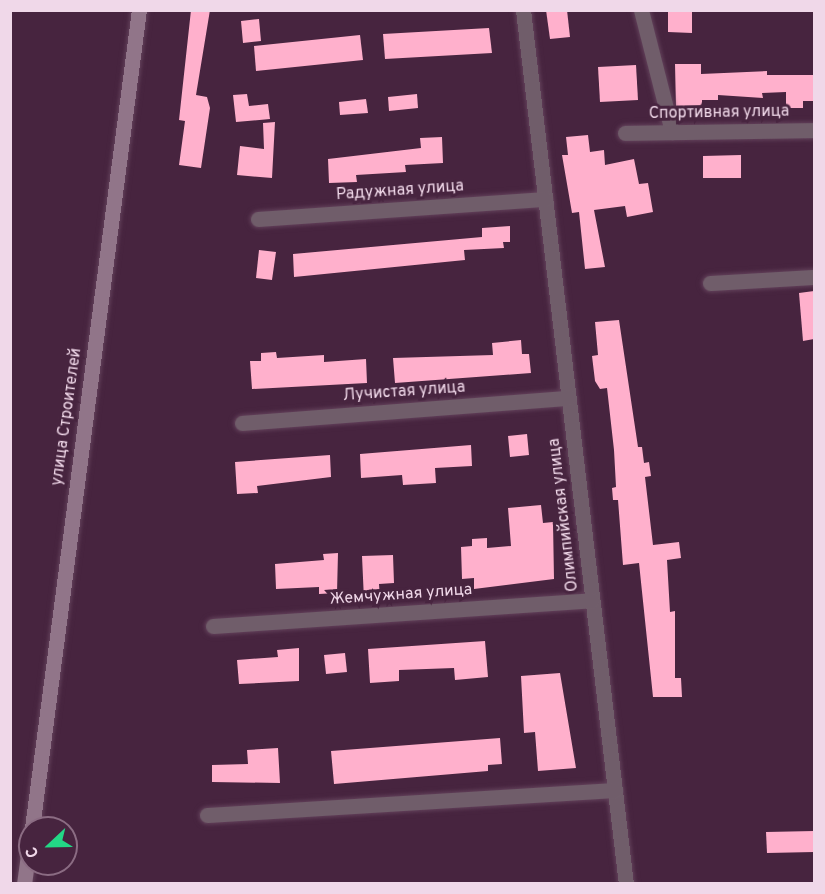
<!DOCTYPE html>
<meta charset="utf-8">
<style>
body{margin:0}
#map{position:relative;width:825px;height:894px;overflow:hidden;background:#47243f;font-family:Overpass,sans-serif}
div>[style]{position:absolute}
.building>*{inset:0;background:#ffb0cc}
.roads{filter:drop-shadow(0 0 2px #62415a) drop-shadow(0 0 2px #62415a)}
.street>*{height:15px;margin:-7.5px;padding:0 7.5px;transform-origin:7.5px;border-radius:7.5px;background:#705d6a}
.secondary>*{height:15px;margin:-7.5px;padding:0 7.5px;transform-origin:7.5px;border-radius:7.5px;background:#917589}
span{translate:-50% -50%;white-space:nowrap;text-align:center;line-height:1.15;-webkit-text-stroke:6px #47243f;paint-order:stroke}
.street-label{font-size:16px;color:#f0d8e9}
.frame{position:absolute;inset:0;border:12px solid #f0d8e9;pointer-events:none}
.north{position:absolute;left:18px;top:816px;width:60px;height:60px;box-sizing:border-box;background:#47243f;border:2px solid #8b6c83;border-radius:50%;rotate:248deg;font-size:16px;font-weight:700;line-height:24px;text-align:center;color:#f0d8e9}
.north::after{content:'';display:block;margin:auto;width:21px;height:27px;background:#23d886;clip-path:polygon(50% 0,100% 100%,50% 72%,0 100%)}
</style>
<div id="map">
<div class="building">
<i style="clip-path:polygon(191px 10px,210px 10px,196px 95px,207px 97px,210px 108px,201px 168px,179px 165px,185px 121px,179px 120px)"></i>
<i style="clip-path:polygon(546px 10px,567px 10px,570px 37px,550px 39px)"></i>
<i style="clip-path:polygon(668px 10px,692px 10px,692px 33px,668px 32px)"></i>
<i style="clip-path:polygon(259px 19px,261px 41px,243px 43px,241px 21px)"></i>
<i style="clip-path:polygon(489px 28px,492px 53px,385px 59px,383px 34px)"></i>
<i style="clip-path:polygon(360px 35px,363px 60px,256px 71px,254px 46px)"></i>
<i style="clip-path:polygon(675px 64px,701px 64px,701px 74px,767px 71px,767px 75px,814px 75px,814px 101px,803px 101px,803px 108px,786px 108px,786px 92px,762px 93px,763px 98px,718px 95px,718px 100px,702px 100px,702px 108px,676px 109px)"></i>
<i style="clip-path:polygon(636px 65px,638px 100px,600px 102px,598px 67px)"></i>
<i style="clip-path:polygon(247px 94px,249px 106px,268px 104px,270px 119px,236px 122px,233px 95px)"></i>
<i style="clip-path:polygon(417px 94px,418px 108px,389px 111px,388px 97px)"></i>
<i style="clip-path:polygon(366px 99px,368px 113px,340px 115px,339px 102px)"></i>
<i style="clip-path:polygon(275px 122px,272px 178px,237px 175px,240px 146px,264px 149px,263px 123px)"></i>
<i style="clip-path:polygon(588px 135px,590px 152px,604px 150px,605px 165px,634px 159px,639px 184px,648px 183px,653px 212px,627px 217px,625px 206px,594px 210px,605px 267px,585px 269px,579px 212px,572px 213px,562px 155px,568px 155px,566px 137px)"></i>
<i style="clip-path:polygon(442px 137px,443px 163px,405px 165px,406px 172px,356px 175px,357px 182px,329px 183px,328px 159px,421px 148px,420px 138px)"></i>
<i style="clip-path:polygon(741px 155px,741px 178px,703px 178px,703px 156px)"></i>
<i style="clip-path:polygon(510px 226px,510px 242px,503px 242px,504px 248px,464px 250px,465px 260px,294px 277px,293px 254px,482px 237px,482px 228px)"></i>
<i style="clip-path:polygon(259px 250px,276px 252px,272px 280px,256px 278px)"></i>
<i style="clip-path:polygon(814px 291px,814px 339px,803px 341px,799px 293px)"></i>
<i style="clip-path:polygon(619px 320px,638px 447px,642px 447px,644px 463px,649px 462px,651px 476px,645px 477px,653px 545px,679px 542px,681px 558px,667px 560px,670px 612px,675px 611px,675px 678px,681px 678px,682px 697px,653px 697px,639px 563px,623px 565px,618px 500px,613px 500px,612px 488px,616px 487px,614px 450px,607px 388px,600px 389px,595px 381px,592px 356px,598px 355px,595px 322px)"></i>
<i style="clip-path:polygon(521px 340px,522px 354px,529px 354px,531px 373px,395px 383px,393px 358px,493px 355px,492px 343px)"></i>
<i style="clip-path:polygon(276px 352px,277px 358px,324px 355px,324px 362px,366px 359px,367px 383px,252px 389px,250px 361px,261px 361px,261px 353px)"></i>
<i style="clip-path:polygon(527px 434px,529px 455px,510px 457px,508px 436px)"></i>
<i style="clip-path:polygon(471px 445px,472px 466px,435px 468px,436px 483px,403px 485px,402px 475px,361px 478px,360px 454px)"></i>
<i style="clip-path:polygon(330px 455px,331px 477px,257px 486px,258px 493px,237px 494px,235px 462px)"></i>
<i style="clip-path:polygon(541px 505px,543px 523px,553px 522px,554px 579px,474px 589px,474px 578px,462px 579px,461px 547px,472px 546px,472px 539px,487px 538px,487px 548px,511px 546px,508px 508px)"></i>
<i style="clip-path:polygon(338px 553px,337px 593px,319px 594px,319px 587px,276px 589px,275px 564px,324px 560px,323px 554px)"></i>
<i style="clip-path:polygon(393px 555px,394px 583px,379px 584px,380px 599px,364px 600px,362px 556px)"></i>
<i style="clip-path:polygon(485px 641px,488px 677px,455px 680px,454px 668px,399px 670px,399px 681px,370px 683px,368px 649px)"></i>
<i style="clip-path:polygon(299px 648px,299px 681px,239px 684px,237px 660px,278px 657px,277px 650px)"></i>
<i style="clip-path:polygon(345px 653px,347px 672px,326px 674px,324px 655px)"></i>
<i style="clip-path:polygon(560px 673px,576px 768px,538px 771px,535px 732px,524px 733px,521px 676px)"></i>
<i style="clip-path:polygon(500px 738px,502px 764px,488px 765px,488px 771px,334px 784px,331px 751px)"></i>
<i style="clip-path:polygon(278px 748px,280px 783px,212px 782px,212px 765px,248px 764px,247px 750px)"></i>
<i style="clip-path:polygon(814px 831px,814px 852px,767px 853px,766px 832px)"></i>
</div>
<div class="roads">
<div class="street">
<i style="left:523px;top:10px;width:880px;rotate:83.28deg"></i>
<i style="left:641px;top:10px;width:126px;rotate:75.7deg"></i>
<i style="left:625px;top:133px;width:189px;rotate:-0.9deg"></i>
<i style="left:258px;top:219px;width:288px;rotate:-4deg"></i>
<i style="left:710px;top:283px;width:104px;rotate:-3.3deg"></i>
<i style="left:242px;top:423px;width:327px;rotate:-4.4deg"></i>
<i style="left:213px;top:626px;width:380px;rotate:-3.9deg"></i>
<i style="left:207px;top:815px;width:409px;rotate:-3.5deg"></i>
</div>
<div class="secondary">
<i style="left:32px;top:828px;width:825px;rotate:-82.55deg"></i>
<i style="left:24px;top:884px;width:44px;rotate:-82.2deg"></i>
</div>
</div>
<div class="street-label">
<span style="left:719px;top:113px;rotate:-1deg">Спортивная улица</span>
<span style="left:400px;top:191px;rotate:-4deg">Радужная улица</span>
<span style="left:404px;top:392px;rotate:-4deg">Лучистая улица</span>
<span style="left:67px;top:417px;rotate:-82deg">улица Строителей</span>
<span style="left:564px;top:515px;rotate:-97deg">Олимпийская улица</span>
<span style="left:401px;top:595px;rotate:-4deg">Жемчужная улица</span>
</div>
<div class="frame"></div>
<div class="north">С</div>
</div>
